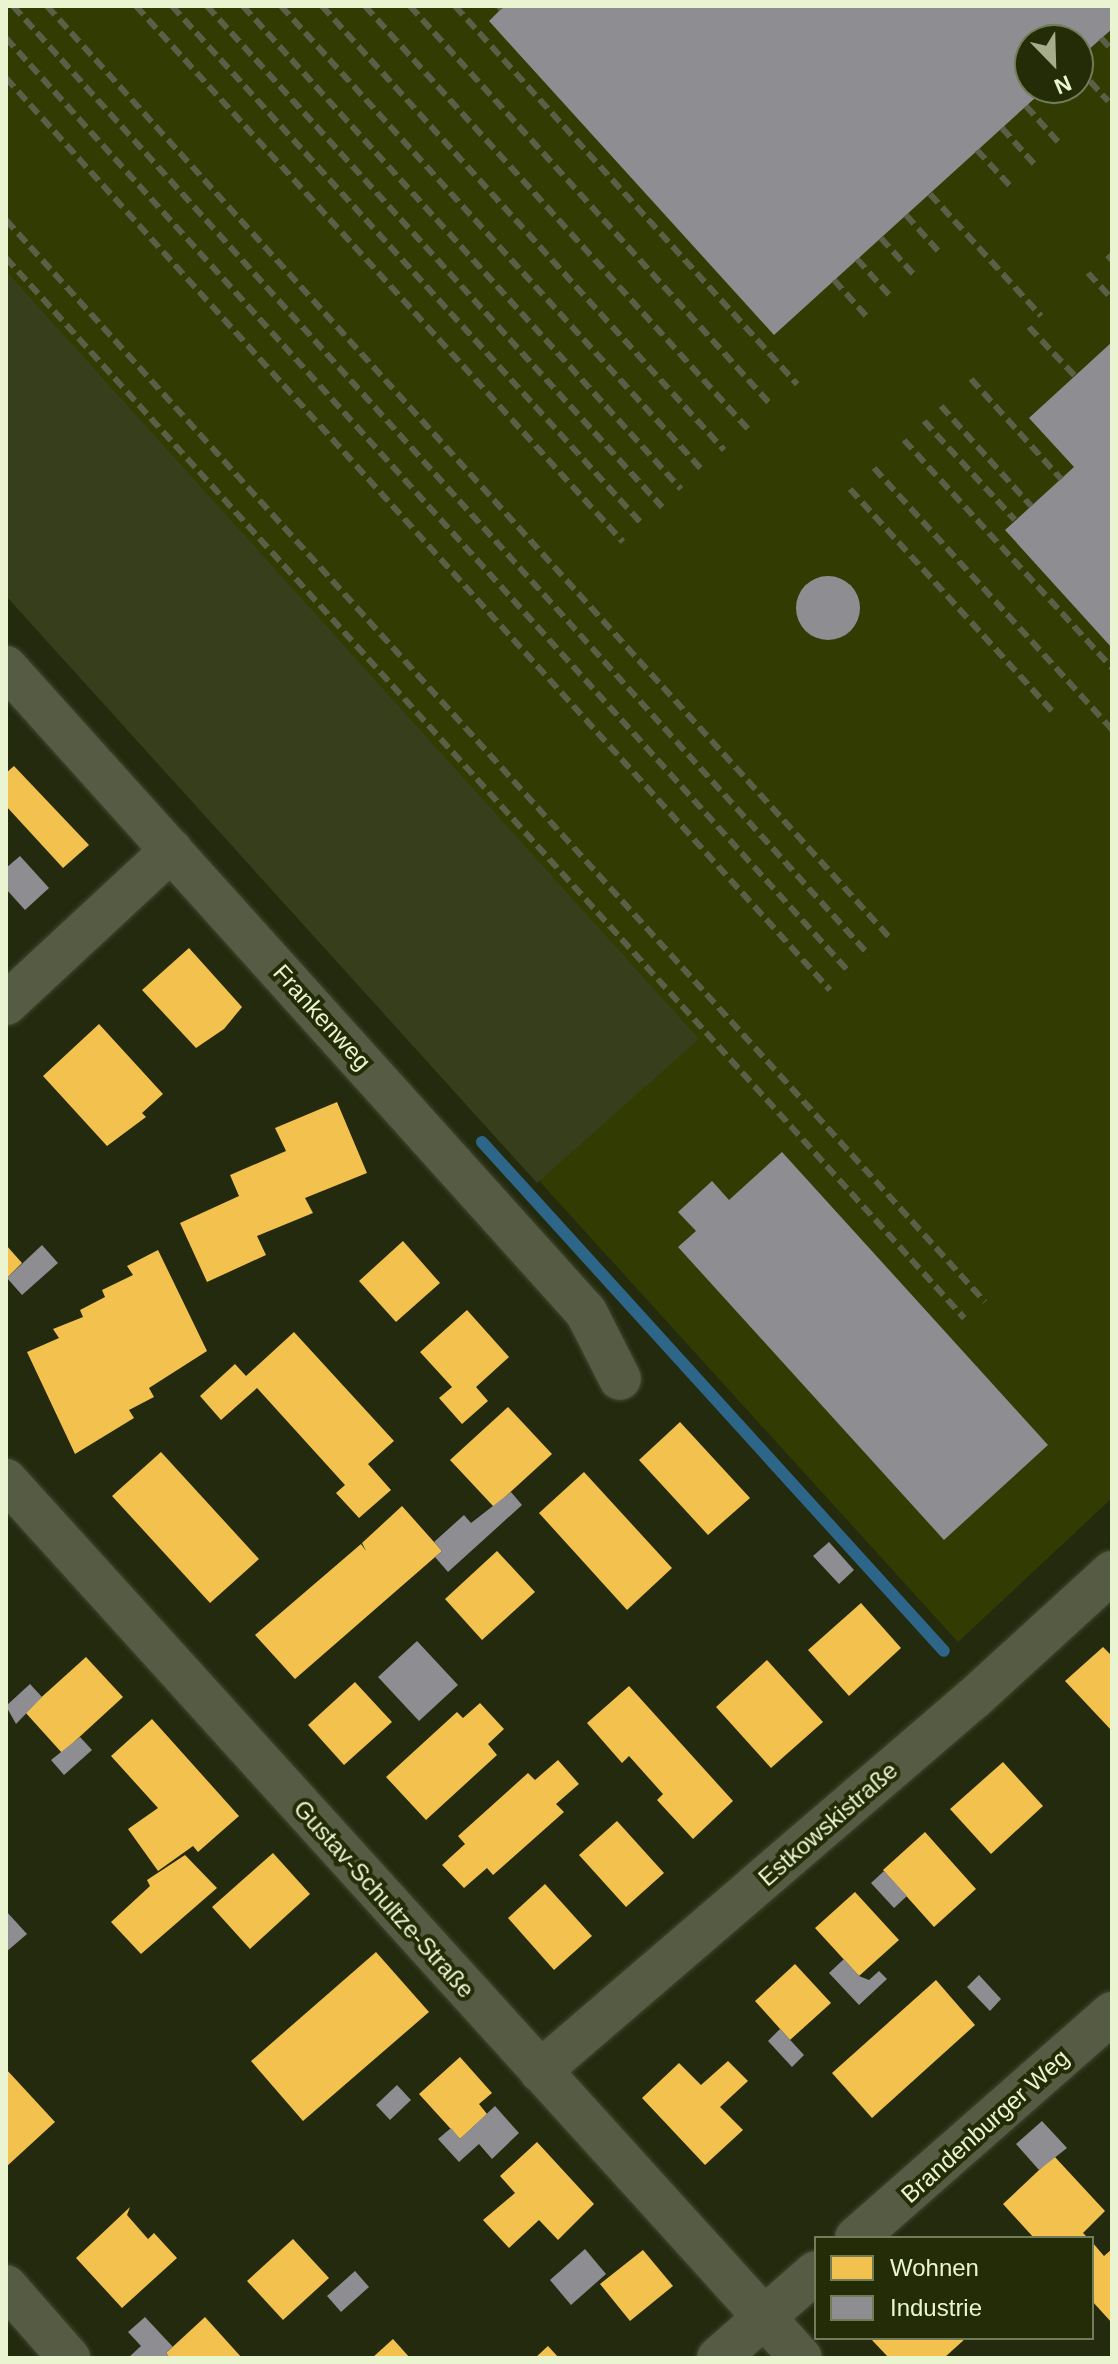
<!DOCTYPE html>
<meta charset="utf-8">
<style>
body{margin:0}
#map{position:relative;width:1118px;height:2364px;overflow:hidden;background:#242a0d;font-family:Helvetica,sans-serif}
div>[style]{position:absolute}
.built>*{inset:0;background:#323c02}
.green>*{inset:0;background:#363e1c}
.homes>*{inset:0;background:#f2c14e}
.industry>*{inset:0;background:#8d8d92}
.round{border-radius:50%}
.stream>*{height:12px;margin:-6px;padding:0 6px;transform-origin:6px;border-radius:6px;background:#2d6689}
.roads{filter:drop-shadow(0 0 2px #3f452f) drop-shadow(0 0 2px #3f452f)}
.minor>*{height:42px;margin:-21px;padding:0 21px;transform-origin:21px;border-radius:21px;background:#565c43}
.rail>*{height:6px;margin-top:-3px;transform-origin:0;background:repeating-linear-gradient(90deg,#5a6048 0 12px,transparent 0 18px)}
span{translate:-50% -50%;white-space:nowrap;text-align:center;line-height:1.15;-webkit-text-stroke:8px #242c07;paint-order:stroke}
.street-label{font-size:24px;color:#eaf4d1}
.frame{position:absolute;inset:0;border:8px solid #eaf4d1;pointer-events:none}
.legend{position:absolute;left:814px;top:2236px;width:280px;height:104px;box-sizing:border-box;background:#242c07;border:2px solid #737c58;margin:0;padding:10px 14px;list-style:none;font-size:24px;color:#eaf4d1}
.legend li{display:flex;align-items:center;gap:16px;height:40px}
.legend b{width:40px;border:2px solid #737c58}
.north{position:absolute;left:1014px;top:24px;width:80px;height:80px;box-sizing:border-box;background:#242c07;border:2px solid #737c58;border-radius:50%;rotate:157deg;font-size:22px;font-weight:700;line-height:32px;text-align:center;color:#eaf4d1}
.north::after{content:'';display:block;margin:auto;width:28px;height:36px;background:#a5ad8c;clip-path:polygon(50% 0,100% 100%,50% 72%,0 100%)}
</style>
<div id="map">
<div class="built">
<i style="clip-path:polygon(evenodd,6px 6px,1112px 6px,1112px 1498px,958px 1642px,6px 594px,6px 6px,1030px 40px,1078px 40px,1078px 88px,1030px 88px,1030px 40px)"></i>
</div>
<div class="green">
<i style="clip-path:polygon(6px 271px,699px 1039px,537px 1183px,6px 596px)"></i>
</div>
<div class="homes">
<i style="clip-path:polygon(14px 766px,89px 845px,63px 868px,6px 806px,6px 773px)"></i>
<i style="clip-path:polygon(189px 948px,242px 1007px,224px 1029px,196px 1048px,142px 990px)"></i>
<i style="clip-path:polygon(99px 1024px,163px 1094px,142px 1113px,146px 1117px,107px 1146px,43px 1076px)"></i>
<i style="clip-path:polygon(337px 1102px,367px 1173px,305px 1198px,313px 1213px,257px 1236px,266px 1255px,207px 1282px,180px 1223px,239px 1196px,230px 1175px,286px 1151px,275px 1128px)"></i>
<i style="clip-path:polygon(403px 1241px,440px 1283px,396px 1322px,359px 1281px)"></i>
<i style="clip-path:polygon(6px 1245px,22px 1263px,6px 1279px)"></i>
<i style="clip-path:polygon(158px 1250px,207px 1351px,149px 1388px,154px 1397px,129px 1410px,134px 1418px,75px 1454px,27px 1352px,59px 1338px,53px 1329px,83px 1317px,80px 1310px,105px 1297px,102px 1290px,133px 1275px,127px 1266px)"></i>
<i style="clip-path:polygon(467px 1310px,509px 1357px,476px 1387px,488px 1401px,462px 1424px,439px 1398px,452px 1387px,420px 1352px)"></i>
<i style="clip-path:polygon(294px 1332px,394px 1441px,368px 1464px,391px 1490px,359px 1518px,336px 1493px,345px 1485px,257px 1388px,221px 1420px,200px 1396px,235px 1364px,246px 1376px)"></i>
<i style="clip-path:polygon(508px 1407px,552px 1454px,494px 1507px,450px 1460px)"></i>
<i style="clip-path:polygon(680px 1422px,750px 1498px,708px 1535px,639px 1460px)"></i>
<i style="clip-path:polygon(161px 1452px,259px 1559px,210px 1603px,112px 1496px)"></i>
<i style="clip-path:polygon(584px 1472px,672px 1568px,627px 1610px,539px 1513px)"></i>
<i style="clip-path:polygon(402px 1506px,442px 1551px,295px 1679px,255px 1635px,361px 1544px,366px 1551px,362px 1543px)"></i>
<i style="clip-path:polygon(497px 1551px,535px 1592px,482px 1640px,445px 1599px)"></i>
<i style="clip-path:polygon(861px 1603px,901px 1648px,849px 1696px,808px 1650px)"></i>
<i style="clip-path:polygon(1103px 1647px,1112px 1656px,1112px 1731px,1065px 1681px)"></i>
<i style="clip-path:polygon(86px 1657px,123px 1697px,62px 1753px,25px 1712px)"></i>
<i style="clip-path:polygon(767px 1660px,823px 1722px,771px 1768px,716px 1707px)"></i>
<i style="clip-path:polygon(355px 1682px,392px 1722px,344px 1765px,308px 1725px)"></i>
<i style="clip-path:polygon(629px 1686px,733px 1801px,693px 1839px,657px 1800px,663px 1794px,629px 1756px,622px 1763px,587px 1723px)"></i>
<i style="clip-path:polygon(480px 1703px,504px 1729px,488px 1744px,497px 1755px,426px 1820px,386px 1777px,457px 1712px,463px 1718px)"></i>
<i style="clip-path:polygon(152px 1719px,239px 1816px,198px 1852px,193px 1846px,158px 1871px,128px 1829px,158px 1808px,111px 1756px)"></i>
<i style="clip-path:polygon(558px 1760px,579px 1784px,556px 1804px,564px 1812px,493px 1875px,487px 1868px,464px 1888px,442px 1865px,465px 1844px,458px 1836px,528px 1773px,535px 1780px)"></i>
<i style="clip-path:polygon(1003px 1762px,1043px 1806px,991px 1854px,950px 1809px)"></i>
<i style="clip-path:polygon(617px 1821px,664px 1873px,626px 1907px,579px 1855px)"></i>
<i style="clip-path:polygon(925px 1832px,976px 1889px,934px 1927px,883px 1870px)"></i>
<i style="clip-path:polygon(273px 1853px,310px 1894px,250px 1949px,212px 1907px)"></i>
<i style="clip-path:polygon(185px 1855px,217px 1888px,141px 1954px,111px 1922px,150px 1886px,147px 1880px)"></i>
<i style="clip-path:polygon(545px 1884px,592px 1936px,554px 1970px,508px 1918px)"></i>
<i style="clip-path:polygon(855px 1892px,899px 1940px,859px 1976px,815px 1928px)"></i>
<i style="clip-path:polygon(376px 1952px,429px 2012px,303px 2121px,251px 2061px)"></i>
<i style="clip-path:polygon(795px 1964px,831px 2003px,790px 2040px,755px 2001px)"></i>
<i style="clip-path:polygon(936px 1980px,975px 2025px,872px 2118px,832px 2073px)"></i>
<i style="clip-path:polygon(460px 2057px,492px 2093px,479px 2104px,487px 2114px,460px 2139px,419px 2094px)"></i>
<i style="clip-path:polygon(728px 2061px,748px 2081px,720px 2107px,743px 2130px,705px 2165px,642px 2098px,679px 2063px,701px 2085px)"></i>
<i style="clip-path:polygon(6px 2069px,55px 2122px,6px 2167px)"></i>
<i style="clip-path:polygon(537px 2142px,594px 2204px,558px 2240px,539px 2220px,509px 2248px,483px 2220px,515px 2193px,500px 2176px)"></i>
<i style="clip-path:polygon(1054px 2156px,1105px 2211px,1083px 2233px,1088px 2238px,1034px 2238px,1003px 2204px)"></i>
<i style="clip-path:polygon(130px 2207px,127px 2215px,148px 2239px,154px 2233px,177px 2258px,122px 2308px,76px 2258px)"></i>
<i style="clip-path:polygon(293px 2239px,329px 2278px,283px 2320px,247px 2281px)"></i>
<i style="clip-path:polygon(1092px 2242px,1104px 2256px,1112px 2249px,1112px 2323px,1092px 2301px)"></i>
<i style="clip-path:polygon(643px 2250px,673px 2286px,630px 2321px,600px 2284px)"></i>
<i style="clip-path:polygon(205px 2317px,242px 2358px,170px 2358px,166px 2353px)"></i>
<i style="clip-path:polygon(870px 2338px,966px 2338px,944px 2358px,889px 2358px)"></i>
<i style="clip-path:polygon(393px 2339px,410px 2358px,372px 2358px)"></i>
<i style="clip-path:polygon(548px 2346px,559px 2358px,535px 2358px)"></i>
</div>
<div class="industry">
<i style="clip-path:polygon(504px 6px,1112px 6px,1112px 29px,1078px 59px,1078px 40px,1030px 40px,1030px 88px,1046px 88px,774px 335px,489px 21px)"></i>
<i style="clip-path:polygon(1112px 342px,1112px 648px,1005px 530px,1074px 467px,1029px 418px)"></i>
<i class="round" style="left:796px;top:576px;width:64px;height:64px"></i>
<i style="clip-path:polygon(20px 856px,49px 888px,25px 910px,6px 889px,6px 868px)"></i>
<i style="clip-path:polygon(782px 1152px,1048px 1445px,944px 1540px,678px 1247px,696px 1231px,678px 1212px,712px 1181px,729px 1200px)"></i>
<i style="clip-path:polygon(42px 1245px,58px 1263px,22px 1295px,7px 1278px)"></i>
<i style="clip-path:polygon(511px 1492px,522px 1505px,448px 1572px,435px 1557px,442px 1551px,434px 1542px,464px 1515px,471px 1523px)"></i>
<i style="clip-path:polygon(829px 1542px,854px 1570px,839px 1584px,813px 1556px)"></i>
<i style="clip-path:polygon(417px 1641px,458px 1685px,419px 1721px,378px 1677px)"></i>
<i style="clip-path:polygon(30px 1684px,42px 1697px,16px 1724px,6px 1706px)"></i>
<i style="clip-path:polygon(80px 1737px,92px 1750px,64px 1775px,51px 1760px)"></i>
<i style="clip-path:polygon(884px 1871px,907px 1896px,894px 1908px,871px 1883px)"></i>
<i style="clip-path:polygon(6px 1911px,27px 1934px,6px 1952px)"></i>
<i style="clip-path:polygon(844px 1959px,859px 1976px,869px 1980px,879px 1971px,887px 1979px,859px 2005px,829px 1973px)"></i>
<i style="clip-path:polygon(979px 1975px,1001px 1999px,990px 2011px,967px 1987px)"></i>
<i style="clip-path:polygon(780px 2029px,804px 2055px,792px 2067px,768px 2041px)"></i>
<i style="clip-path:polygon(397px 2085px,411px 2100px,390px 2120px,376px 2105px)"></i>
<i style="clip-path:polygon(495px 2106px,519px 2133px,492px 2159px,479px 2144px,459px 2162px,438px 2139px,451px 2128px,460px 2139px)"></i>
<i style="clip-path:polygon(1042px 2121px,1067px 2148px,1039px 2170px,1016px 2144px)"></i>
<i style="clip-path:polygon(585px 2249px,606px 2274px,571px 2305px,550px 2280px)"></i>
<i style="clip-path:polygon(355px 2271px,369px 2287px,341px 2312px,327px 2296px)"></i>
<i style="clip-path:polygon(145px 2317px,173px 2347px,166px 2353px,170px 2358px,128px 2358px,141px 2346px,128px 2332px)"></i>
</div>
<div class="stream">
<i style="left:482px;top:1142px;width:687px;rotate:47.77deg"></i>
</div>
<div class="roads">
<div class="minor">
<i style="left:6px;top:667px;width:867px;rotate:48.04deg"></i>
<i style="left:586px;top:1312px;width:75px;rotate:63.1deg"></i>
<i style="left:6px;top:1004px;width:226px;rotate:-42.9deg"></i>
<i style="left:6px;top:1480px;width:1184px;rotate:47.84deg"></i>
<i style="left:540px;top:2071px;width:572px;rotate:-40.68deg"></i>
<i style="left:974px;top:1698px;width:187px;rotate:-42.4deg"></i>
<i style="left:856px;top:2238px;width:341px;rotate:-41.3deg"></i>
<i style="left:6px;top:2286px;width:96px;rotate:48.8deg"></i>
<i style="left:718px;top:2358px;width:130px;rotate:-41.3deg"></i>
</div>
</div>
<div class="rail">
<i style="left:13px;top:6px;width:1278px;rotate:47.95deg"></i>
<i style="left:47px;top:6px;width:1255px;rotate:47.87deg"></i>
<i style="left:136px;top:6px;width:724px;rotate:47.74deg"></i>
<i style="left:172px;top:6px;width:701px;rotate:47.78deg"></i>
<i style="left:207px;top:6px;width:677px;rotate:47.75deg"></i>
<i style="left:243px;top:6px;width:652px;rotate:47.8deg"></i>
<i style="left:281px;top:6px;width:627px;rotate:47.78deg"></i>
<i style="left:322px;top:6px;width:599px;rotate:47.84deg"></i>
<i style="left:365px;top:6px;width:571px;rotate:47.84deg"></i>
<i style="left:410px;top:6px;width:539px;rotate:47.85deg"></i>
<i style="left:455px;top:6px;width:510px;rotate:47.86deg"></i>
<i style="left:499px;top:6px;width:4px;rotate:56deg"></i>
<i style="left:6px;top:38px;width:1260px;rotate:47.93deg"></i>
<i style="left:1101px;top:38px;width:16px;rotate:47deg"></i>
<i style="left:1078px;top:68px;width:45px;rotate:47.7deg"></i>
<i style="left:6px;top:78px;width:1229px;rotate:47.9deg"></i>
<i style="left:1026px;top:106px;width:51px;rotate:48.2deg"></i>
<i style="left:1002px;top:128px;width:51px;rotate:48.2deg"></i>
<i style="left:977px;top:150px;width:52px;rotate:47.4deg"></i>
<i style="left:930px;top:194px;width:165px;rotate:47.7deg"></i>
<i style="left:906px;top:215px;width:51px;rotate:48.2deg"></i>
<i style="left:6px;top:220px;width:1459px;rotate:47.86deg"></i>
<i style="left:881px;top:238px;width:51px;rotate:48.2deg"></i>
<i style="left:1107px;top:255px;width:7px;rotate:45deg"></i>
<i style="left:6px;top:258px;width:1429px;rotate:47.89deg"></i>
<i style="left:857px;top:259px;width:52px;rotate:48.1deg"></i>
<i style="left:1088px;top:273px;width:35px;rotate:47deg"></i>
<i style="left:834px;top:280px;width:52px;rotate:48.1deg"></i>
<i style="left:1029px;top:327px;width:67px;rotate:46.8deg"></i>
<i style="left:971px;top:379px;width:135px;rotate:48deg"></i>
<i style="left:941px;top:406px;width:135px;rotate:48deg"></i>
<i style="left:924px;top:421px;width:134px;rotate:47.4deg"></i>
<i style="left:904px;top:440px;width:309px;rotate:47.6deg"></i>
<i style="left:874px;top:468px;width:354px;rotate:47.7deg"></i>
<i style="left:850px;top:489px;width:300px;rotate:47.7deg"></i>
</div>
<div class="street-label">
<span style="left:322px;top:1017px;rotate:48deg">Frankenweg</span>
<span style="left:828px;top:1824px;rotate:-41deg">Estkowskistraße</span>
<span style="left:384px;top:1899px;rotate:48deg">Gustav-Schultze-Straße</span>
<span style="left:985px;top:2126px;rotate:-42deg">Brandenburger Weg</span>
</div>
<div class="frame"></div>
<ul class="legend">
<li><b style="height:22px;background:#f2c14e"></b>Wohnen</li>
<li><b style="height:22px;background:#8d8d92"></b>Industrie</li>
</ul>
<div class="north">N</div>
</div>
